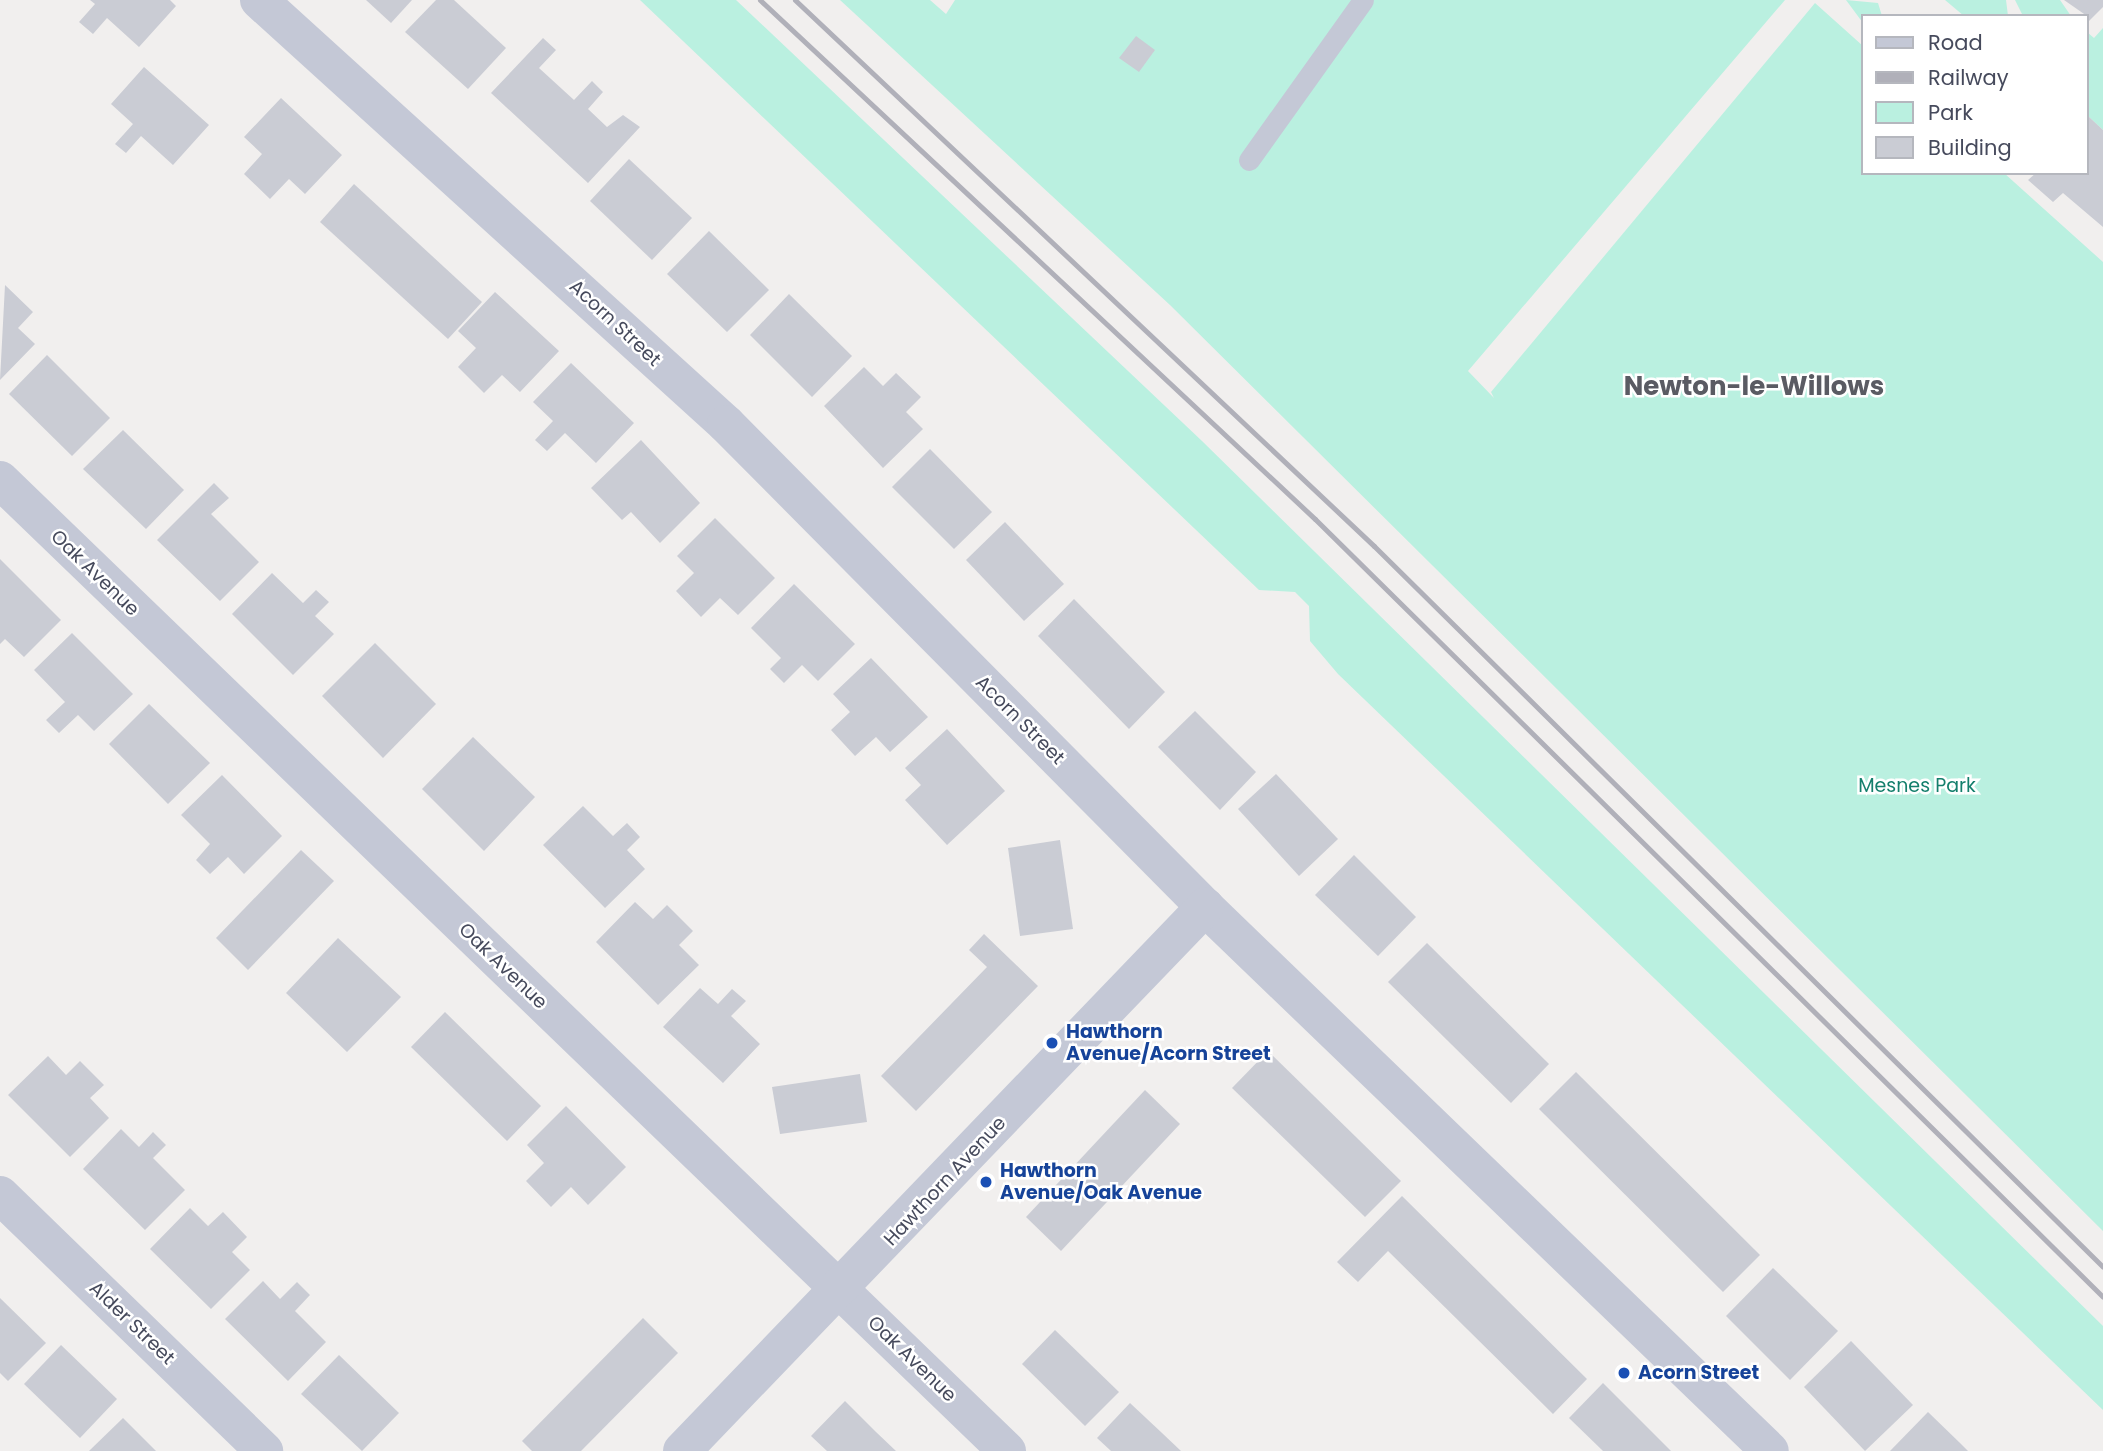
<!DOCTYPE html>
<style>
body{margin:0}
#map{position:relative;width:2103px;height:1451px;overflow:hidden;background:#f1efee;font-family:Poppins,sans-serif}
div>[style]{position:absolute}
.green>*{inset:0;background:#baf0e0}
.building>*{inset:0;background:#caccd4}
.lane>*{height:21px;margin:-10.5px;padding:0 10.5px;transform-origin:10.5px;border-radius:10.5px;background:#c4c8d6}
.street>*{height:38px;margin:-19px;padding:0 19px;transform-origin:19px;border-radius:19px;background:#c4c8d6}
.rail>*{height:5px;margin:-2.5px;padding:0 2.5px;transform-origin:2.5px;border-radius:2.5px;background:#b0b0b9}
.dots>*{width:19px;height:19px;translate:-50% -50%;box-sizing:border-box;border:4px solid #fff;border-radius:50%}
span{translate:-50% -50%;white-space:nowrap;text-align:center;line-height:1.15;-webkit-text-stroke:5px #fff;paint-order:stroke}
.street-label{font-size:19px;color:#464a5c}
.park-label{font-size:19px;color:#147f6c}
.transit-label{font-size:19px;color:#164399;font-weight:700}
.left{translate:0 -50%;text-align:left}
.district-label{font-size:26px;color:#5a5b63;font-weight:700}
.legend{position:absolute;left:1861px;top:14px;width:228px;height:161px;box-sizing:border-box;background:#fff;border:2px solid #b5b7be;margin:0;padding:9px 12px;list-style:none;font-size:21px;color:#464a5c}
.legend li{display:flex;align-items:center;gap:14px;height:35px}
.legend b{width:35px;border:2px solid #b5b7be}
</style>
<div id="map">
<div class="green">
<i style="clip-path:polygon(640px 0,736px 0,1202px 441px,2103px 1326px,2103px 1410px,1338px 674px,1310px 641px,1309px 606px,1295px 592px,1259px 590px)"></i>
<i style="clip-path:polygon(840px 0,930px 0,946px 14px,955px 0,1785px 0,1468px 371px,1494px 398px,1491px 392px,1815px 3px,1863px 46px,1863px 173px,2004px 173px,2103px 262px,2103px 1231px,1170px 305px)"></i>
<i style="clip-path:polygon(1846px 0,1878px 3px,1882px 16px,1863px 16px,1863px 23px)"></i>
<i style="clip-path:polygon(1945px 0,2006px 0,2008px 16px,1964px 16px)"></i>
<i style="clip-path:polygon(2015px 0,2060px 0,2071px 16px,2023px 16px)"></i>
<i style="clip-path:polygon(2103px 28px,2103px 130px,2087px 115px,2087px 32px,2094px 38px)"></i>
</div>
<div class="building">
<i style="clip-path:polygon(90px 0,170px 0,176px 6px,139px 47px,107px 18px,93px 34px,79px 22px,95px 4px)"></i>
<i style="clip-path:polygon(366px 0,412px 0,391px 23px)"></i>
<i style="clip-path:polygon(436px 0,454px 0,506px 48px,468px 89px,405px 32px)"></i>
<i style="clip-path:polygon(2064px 0,2103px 0,2103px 7px,2087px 23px,2087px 16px)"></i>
<i style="clip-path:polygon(1136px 36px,1155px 50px,1139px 72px,1119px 58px)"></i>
<i style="clip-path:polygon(543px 38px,556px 50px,539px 68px,574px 100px,592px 81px,603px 92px,588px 109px,607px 127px,623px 115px,640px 127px,588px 183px,491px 93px)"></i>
<i style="clip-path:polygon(144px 67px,209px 125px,173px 165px,141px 136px,126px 153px,115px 144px,133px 124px,111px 104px)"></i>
<i style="clip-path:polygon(281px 98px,342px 155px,305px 194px,289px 179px,270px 199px,244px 174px,262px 154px,244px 137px)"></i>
<i style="clip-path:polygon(2087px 115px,2103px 130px,2103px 227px,2063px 193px,2053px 202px,2028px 180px,2036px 173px,2087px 173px)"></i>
<i style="clip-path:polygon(629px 159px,692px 218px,652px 260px,590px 201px)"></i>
<i style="clip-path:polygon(354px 184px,482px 302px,448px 339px,320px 222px)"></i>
<i style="clip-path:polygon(709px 231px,769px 290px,727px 332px,667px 274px)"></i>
<i style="clip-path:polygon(5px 285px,33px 312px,18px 328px,35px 344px,0 380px)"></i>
<i style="clip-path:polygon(495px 292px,559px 351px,520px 392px,502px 375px,484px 393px,458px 367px,476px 348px,458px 331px)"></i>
<i style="clip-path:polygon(789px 294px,852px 356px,812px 397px,750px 335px)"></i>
<i style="clip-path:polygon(47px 355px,110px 418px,72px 456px,9px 394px)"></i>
<i style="clip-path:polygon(571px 363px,634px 423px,596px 463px,565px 433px,547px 451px,535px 440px,553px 421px,533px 402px)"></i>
<i style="clip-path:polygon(864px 367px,883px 386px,896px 373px,921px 397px,906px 412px,923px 429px,883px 468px,824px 406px)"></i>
<i style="clip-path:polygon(123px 430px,184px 490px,146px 529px,83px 469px)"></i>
<i style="clip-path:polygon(641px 440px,700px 503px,660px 543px,631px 512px,622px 520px,591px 488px)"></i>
<i style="clip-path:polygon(930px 449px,992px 512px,954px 549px,892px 487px)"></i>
<i style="clip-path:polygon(214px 483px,229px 498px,211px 514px,259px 562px,220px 601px,157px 540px)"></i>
<i style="clip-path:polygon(715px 518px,775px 578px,738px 615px,720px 598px,701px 617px,676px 591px,694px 573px,677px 556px)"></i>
<i style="clip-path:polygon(1005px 522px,1064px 584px,1024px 621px,966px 560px)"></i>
<i style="clip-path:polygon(0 559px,61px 620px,24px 657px,5px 639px,0 644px)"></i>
<i style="clip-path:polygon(272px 573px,303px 603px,316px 590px,329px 602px,315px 616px,334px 634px,293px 675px,232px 614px)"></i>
<i style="clip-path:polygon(794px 584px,855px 644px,818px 681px,802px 665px,784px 683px,770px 669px,781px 658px,751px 628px)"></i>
<i style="clip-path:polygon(1074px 599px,1165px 692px,1129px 729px,1038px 636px)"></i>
<i style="clip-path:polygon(72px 633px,133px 694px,94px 731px,78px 715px,59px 733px,46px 720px,65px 702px,34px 670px)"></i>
<i style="clip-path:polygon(375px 643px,436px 704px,383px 758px,322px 696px)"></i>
<i style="clip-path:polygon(871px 658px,928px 717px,890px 752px,876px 737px,855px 756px,831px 730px,850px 712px,833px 694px)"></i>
<i style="clip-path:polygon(149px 704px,210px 763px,168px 804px,109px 744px)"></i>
<i style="clip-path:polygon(1195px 711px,1256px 772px,1220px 810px,1158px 747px)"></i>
<i style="clip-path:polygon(947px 729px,1005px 791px,947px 845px,905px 800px,921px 785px,905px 768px)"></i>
<i style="clip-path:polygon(473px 737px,535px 797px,484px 851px,422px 789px)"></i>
<i style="clip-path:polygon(1276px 774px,1338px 839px,1299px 876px,1238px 809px)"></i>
<i style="clip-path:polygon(222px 775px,282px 836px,244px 874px,228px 857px,210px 874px,196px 860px,210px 844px,181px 815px)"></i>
<i style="clip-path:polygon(583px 806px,613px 836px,627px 823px,640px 837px,627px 850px,645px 869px,605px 908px,543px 845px)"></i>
<i style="clip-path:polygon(1060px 840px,1073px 929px,1020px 936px,1008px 848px)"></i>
<i style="clip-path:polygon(301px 850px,334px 881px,248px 970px,216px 938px)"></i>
<i style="clip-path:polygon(1354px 855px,1416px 917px,1378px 956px,1315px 895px)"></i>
<i style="clip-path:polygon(635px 902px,653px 919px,667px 905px,693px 931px,679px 945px,699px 965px,658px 1005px,596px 942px)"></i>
<i style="clip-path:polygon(984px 934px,1038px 986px,916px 1111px,881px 1076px,987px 967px,969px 950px)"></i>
<i style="clip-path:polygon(338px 938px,401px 997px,347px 1052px,286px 993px)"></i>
<i style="clip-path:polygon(1427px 943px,1549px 1064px,1511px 1103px,1388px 982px)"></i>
<i style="clip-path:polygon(700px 988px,718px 1004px,732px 989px,746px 1001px,731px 1016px,760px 1044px,723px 1083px,663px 1027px)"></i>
<i style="clip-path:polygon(445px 1012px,541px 1106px,507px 1141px,411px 1047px)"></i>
<i style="clip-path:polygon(1268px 1051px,1401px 1181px,1365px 1217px,1232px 1088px)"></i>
<i style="clip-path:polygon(48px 1056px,66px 1075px,80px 1061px,104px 1085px,90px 1098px,109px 1118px,70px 1157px,8px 1095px)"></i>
<i style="clip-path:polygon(1576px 1072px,1760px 1255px,1723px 1292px,1539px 1109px)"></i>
<i style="clip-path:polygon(860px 1074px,867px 1122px,780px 1134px,772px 1087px)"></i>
<i style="clip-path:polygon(1145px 1090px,1180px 1124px,1061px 1251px,1026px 1217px)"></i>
<i style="clip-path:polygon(566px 1106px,626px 1167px,588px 1205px,571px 1187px,551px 1207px,526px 1181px,544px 1163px,527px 1145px)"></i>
<i style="clip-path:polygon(121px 1129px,139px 1147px,153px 1132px,166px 1145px,153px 1158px,185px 1190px,145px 1230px,83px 1169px)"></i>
<i style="clip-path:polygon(1402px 1196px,1587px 1379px,1553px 1414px,1388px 1251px,1358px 1282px,1337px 1262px)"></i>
<i style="clip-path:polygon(190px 1208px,208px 1226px,223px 1212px,247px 1237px,232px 1252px,250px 1270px,211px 1309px,150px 1249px)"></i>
<i style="clip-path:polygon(1773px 1268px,1838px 1331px,1790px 1380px,1726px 1316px)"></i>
<i style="clip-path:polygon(263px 1281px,280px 1299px,297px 1282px,310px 1295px,295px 1311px,326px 1342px,288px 1381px,225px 1319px)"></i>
<i style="clip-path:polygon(0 1298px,46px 1343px,8px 1381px,0 1373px)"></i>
<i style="clip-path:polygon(643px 1318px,678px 1353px,581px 1451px,532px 1451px,522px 1441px)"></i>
<i style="clip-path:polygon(1055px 1330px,1119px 1392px,1085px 1426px,1022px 1364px)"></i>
<i style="clip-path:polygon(1851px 1341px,1913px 1405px,1865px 1451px,1804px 1387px)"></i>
<i style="clip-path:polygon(61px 1345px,117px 1399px,80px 1438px,24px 1384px)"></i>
<i style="clip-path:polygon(339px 1355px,399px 1413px,362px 1451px,301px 1394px)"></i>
<i style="clip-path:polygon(1603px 1383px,1671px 1451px,1603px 1451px,1569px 1418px)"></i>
<i style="clip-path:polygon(845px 1401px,876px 1432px,896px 1451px,827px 1451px,811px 1436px)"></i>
<i style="clip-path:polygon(1130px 1403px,1162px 1433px,1181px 1451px,1111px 1451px,1097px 1438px)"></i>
<i style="clip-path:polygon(1928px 1412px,1960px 1443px,1968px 1451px,1890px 1451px)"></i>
<i style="clip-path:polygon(123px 1418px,156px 1451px,89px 1451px)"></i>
</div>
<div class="lane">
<i style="left:1249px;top:160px;width:196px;rotate:-54.5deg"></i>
</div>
<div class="street">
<i style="left:259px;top:0;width:631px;rotate:42.24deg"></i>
<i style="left:726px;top:424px;width:680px;rotate:45.24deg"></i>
<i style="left:1205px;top:907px;width:784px;rotate:43.92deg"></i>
<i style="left:0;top:480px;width:1399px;rotate:43.96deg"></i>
<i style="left:0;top:1195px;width:368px;rotate:44.1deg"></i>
<i style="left:682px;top:1451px;width:755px;rotate:-46.13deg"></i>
</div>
<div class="rail">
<i style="left:760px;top:0;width:760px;rotate:43.08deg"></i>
<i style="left:1315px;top:519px;width:1107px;rotate:44.63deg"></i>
<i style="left:795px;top:0;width:796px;rotate:43.32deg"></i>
<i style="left:1374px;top:546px;width:1025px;rotate:44.68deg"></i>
</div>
<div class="dots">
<i style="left:1052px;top:1043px;background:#1a4fb4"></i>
<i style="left:986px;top:1182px;background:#1a4fb4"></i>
<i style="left:1624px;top:1373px;background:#1a4fb4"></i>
</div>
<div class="street-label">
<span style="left:615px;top:323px;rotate:43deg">Acorn Street</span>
<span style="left:95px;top:573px;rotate:44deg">Oak Avenue</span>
<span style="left:1020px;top:720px;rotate:45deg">Acorn Street</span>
<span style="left:503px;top:966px;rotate:44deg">Oak Avenue</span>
<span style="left:945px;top:1181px;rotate:-47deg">Hawthorn Avenue</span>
<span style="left:132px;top:1323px;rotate:44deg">Alder Street</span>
<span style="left:912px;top:1359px;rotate:44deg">Oak Avenue</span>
</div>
<div class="park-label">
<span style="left:1917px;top:786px">Mesnes Park</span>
</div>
<div class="transit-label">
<span class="left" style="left:1066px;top:1043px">Hawthorn<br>Avenue/Acorn Street</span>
<span class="left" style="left:1000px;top:1182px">Hawthorn<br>Avenue/Oak Avenue</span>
<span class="left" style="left:1638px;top:1373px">Acorn Street</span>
</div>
<div class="district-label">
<span style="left:1754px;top:387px">Newton-le-Willows</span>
</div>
<ul class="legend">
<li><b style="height:9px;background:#c4c8d6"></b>Road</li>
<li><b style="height:9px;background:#b0b0b9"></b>Railway</li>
<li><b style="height:19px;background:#baf0e0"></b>Park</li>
<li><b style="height:19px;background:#caccd4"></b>Building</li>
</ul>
</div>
